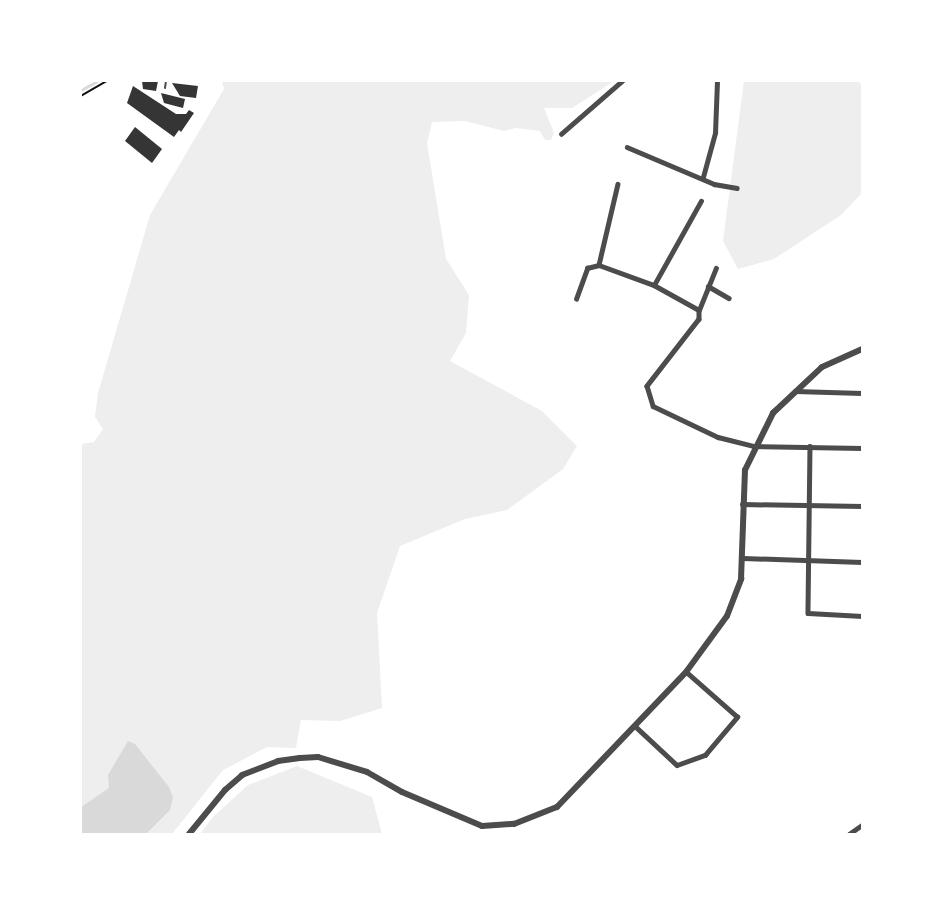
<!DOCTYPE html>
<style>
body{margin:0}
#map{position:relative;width:943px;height:915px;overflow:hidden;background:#fff;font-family:"Source Sans 3",sans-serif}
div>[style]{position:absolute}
.green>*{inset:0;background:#eee}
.water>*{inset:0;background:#d9d9d9}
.stream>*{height:3px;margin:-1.5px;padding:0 1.5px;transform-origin:1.5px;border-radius:1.5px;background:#d9d9d9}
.building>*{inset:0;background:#353535}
.path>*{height:1.5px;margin:-0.75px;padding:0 0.75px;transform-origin:0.75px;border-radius:0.75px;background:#111}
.service>*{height:2px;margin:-1px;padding:0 1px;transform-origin:1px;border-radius:1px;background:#4c4c4c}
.minor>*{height:4.5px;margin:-2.25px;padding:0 2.25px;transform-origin:2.25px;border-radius:2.25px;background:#4c4c4c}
.tertiary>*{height:6px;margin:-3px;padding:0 3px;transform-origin:3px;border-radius:3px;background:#4c4c4c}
span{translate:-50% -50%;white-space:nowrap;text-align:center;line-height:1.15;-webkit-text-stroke:5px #fff;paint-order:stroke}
.frame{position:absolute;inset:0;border:82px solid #fff;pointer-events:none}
</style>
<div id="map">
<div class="green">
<i style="clip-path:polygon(222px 81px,614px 81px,572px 108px,544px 108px,554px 133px,551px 140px,545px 140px,540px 131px,516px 128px,504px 131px,465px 121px,432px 122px,427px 143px,446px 259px,469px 295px,466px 333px,450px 361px,542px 411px,577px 446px,563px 469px,507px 510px,465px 519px,400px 546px,377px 613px,382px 708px,340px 721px,301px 720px,296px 748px,267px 747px,223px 770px,172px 834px,81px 834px,81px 444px,94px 442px,103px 429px,95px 417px,98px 393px,150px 215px,224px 89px)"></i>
<i style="clip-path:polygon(744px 81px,858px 81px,862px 85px,862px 193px,841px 215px,774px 259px,738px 269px,723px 241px)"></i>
<i style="clip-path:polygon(297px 766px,372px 797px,382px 834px,200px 834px,213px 817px,248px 785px)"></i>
</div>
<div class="water">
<i style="clip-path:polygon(128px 741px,135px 744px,169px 787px,173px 797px,170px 810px,146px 834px,81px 834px,81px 807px,109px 788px,108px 775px)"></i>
</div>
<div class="stream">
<i style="left:81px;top:90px;width:18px;rotate:-29deg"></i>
</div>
<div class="building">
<i style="clip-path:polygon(142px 81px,158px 81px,156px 91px,143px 89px)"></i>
<i style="clip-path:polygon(172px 83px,198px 86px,196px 98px,180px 96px)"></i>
<i style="clip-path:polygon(133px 86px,176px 114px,186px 114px,189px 110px,194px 113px,181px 132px,179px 130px,174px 137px,127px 103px)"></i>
<i style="clip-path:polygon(161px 93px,185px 99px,183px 108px,164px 103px)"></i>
<i style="clip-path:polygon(135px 127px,162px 149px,152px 163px,125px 141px)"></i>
</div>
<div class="path">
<i style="left:81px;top:96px;width:30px;rotate:-30deg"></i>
</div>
<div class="service">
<i style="left:165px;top:88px;width:7px;rotate:-82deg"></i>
</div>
<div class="minor">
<i style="left:561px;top:134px;width:81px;rotate:-41deg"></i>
<i style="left:627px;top:147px;width:95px;rotate:23deg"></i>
<i style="left:714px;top:184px;width:23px;rotate:10deg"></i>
<i style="left:703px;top:177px;width:46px;rotate:-74.7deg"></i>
<i style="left:715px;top:133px;width:52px;rotate:-87.8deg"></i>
<i style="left:618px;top:184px;width:83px;rotate:103.2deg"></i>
<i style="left:599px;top:265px;width:59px;rotate:20deg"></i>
<i style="left:654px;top:285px;width:51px;rotate:29.1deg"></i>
<i style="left:699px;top:310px;width:45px;rotate:-68deg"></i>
<i style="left:654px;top:285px;width:96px;rotate:-60.8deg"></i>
<i style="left:708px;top:286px;width:24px;rotate:30deg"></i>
<i style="left:576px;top:299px;width:33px;rotate:-70deg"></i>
<i style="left:587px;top:268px;width:12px;rotate:-14deg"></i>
<i style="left:699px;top:310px;width:9px;rotate:90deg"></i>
<i style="left:699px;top:319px;width:85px;rotate:127.8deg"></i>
<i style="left:647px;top:386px;width:21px;rotate:73deg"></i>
<i style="left:653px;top:406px;width:72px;rotate:25.5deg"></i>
<i style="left:718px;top:437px;width:37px;rotate:14deg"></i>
<i style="left:754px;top:446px;width:108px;rotate:1.1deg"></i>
<i style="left:795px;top:391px;width:67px;rotate:1.7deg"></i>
<i style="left:810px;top:446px;width:167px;rotate:90.7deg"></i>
<i style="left:808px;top:613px;width:54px;rotate:3.2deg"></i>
<i style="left:742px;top:504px;width:120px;rotate:1deg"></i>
<i style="left:743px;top:558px;width:119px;rotate:1.9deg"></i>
<i style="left:635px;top:726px;width:57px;rotate:42.9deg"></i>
<i style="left:677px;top:765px;width:30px;rotate:-20deg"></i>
<i style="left:705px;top:755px;width:50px;rotate:-49.9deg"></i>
<i style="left:737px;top:717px;width:68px;rotate:-138.6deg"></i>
<i style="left:849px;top:834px;width:16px;rotate:-35deg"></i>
</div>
<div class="tertiary">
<i style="left:189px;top:834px;width:57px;rotate:-50.7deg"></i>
<i style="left:225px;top:790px;width:23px;rotate:-41deg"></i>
<i style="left:242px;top:775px;width:39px;rotate:-21deg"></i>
<i style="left:278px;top:761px;width:22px;rotate:-8deg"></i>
<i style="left:300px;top:758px;width:18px;rotate:-3deg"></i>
<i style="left:318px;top:757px;width:51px;rotate:17deg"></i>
<i style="left:367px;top:772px;width:40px;rotate:29.7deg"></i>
<i style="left:402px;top:792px;width:87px;rotate:23deg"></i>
<i style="left:482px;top:826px;width:32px;rotate:-4deg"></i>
<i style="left:514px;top:824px;width:46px;rotate:-21.6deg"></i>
<i style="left:557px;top:807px;width:187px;rotate:-46.3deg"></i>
<i style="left:686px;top:672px;width:69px;rotate:-53.8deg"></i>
<i style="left:727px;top:616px;width:40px;rotate:-69deg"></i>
<i style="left:741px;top:579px;width:109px;rotate:-87.9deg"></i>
<i style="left:745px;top:470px;width:64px;rotate:-63.8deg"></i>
<i style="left:773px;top:413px;width:67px;rotate:-43.2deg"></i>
<i style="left:822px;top:367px;width:44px;rotate:-24.2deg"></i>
</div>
<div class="frame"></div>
</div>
